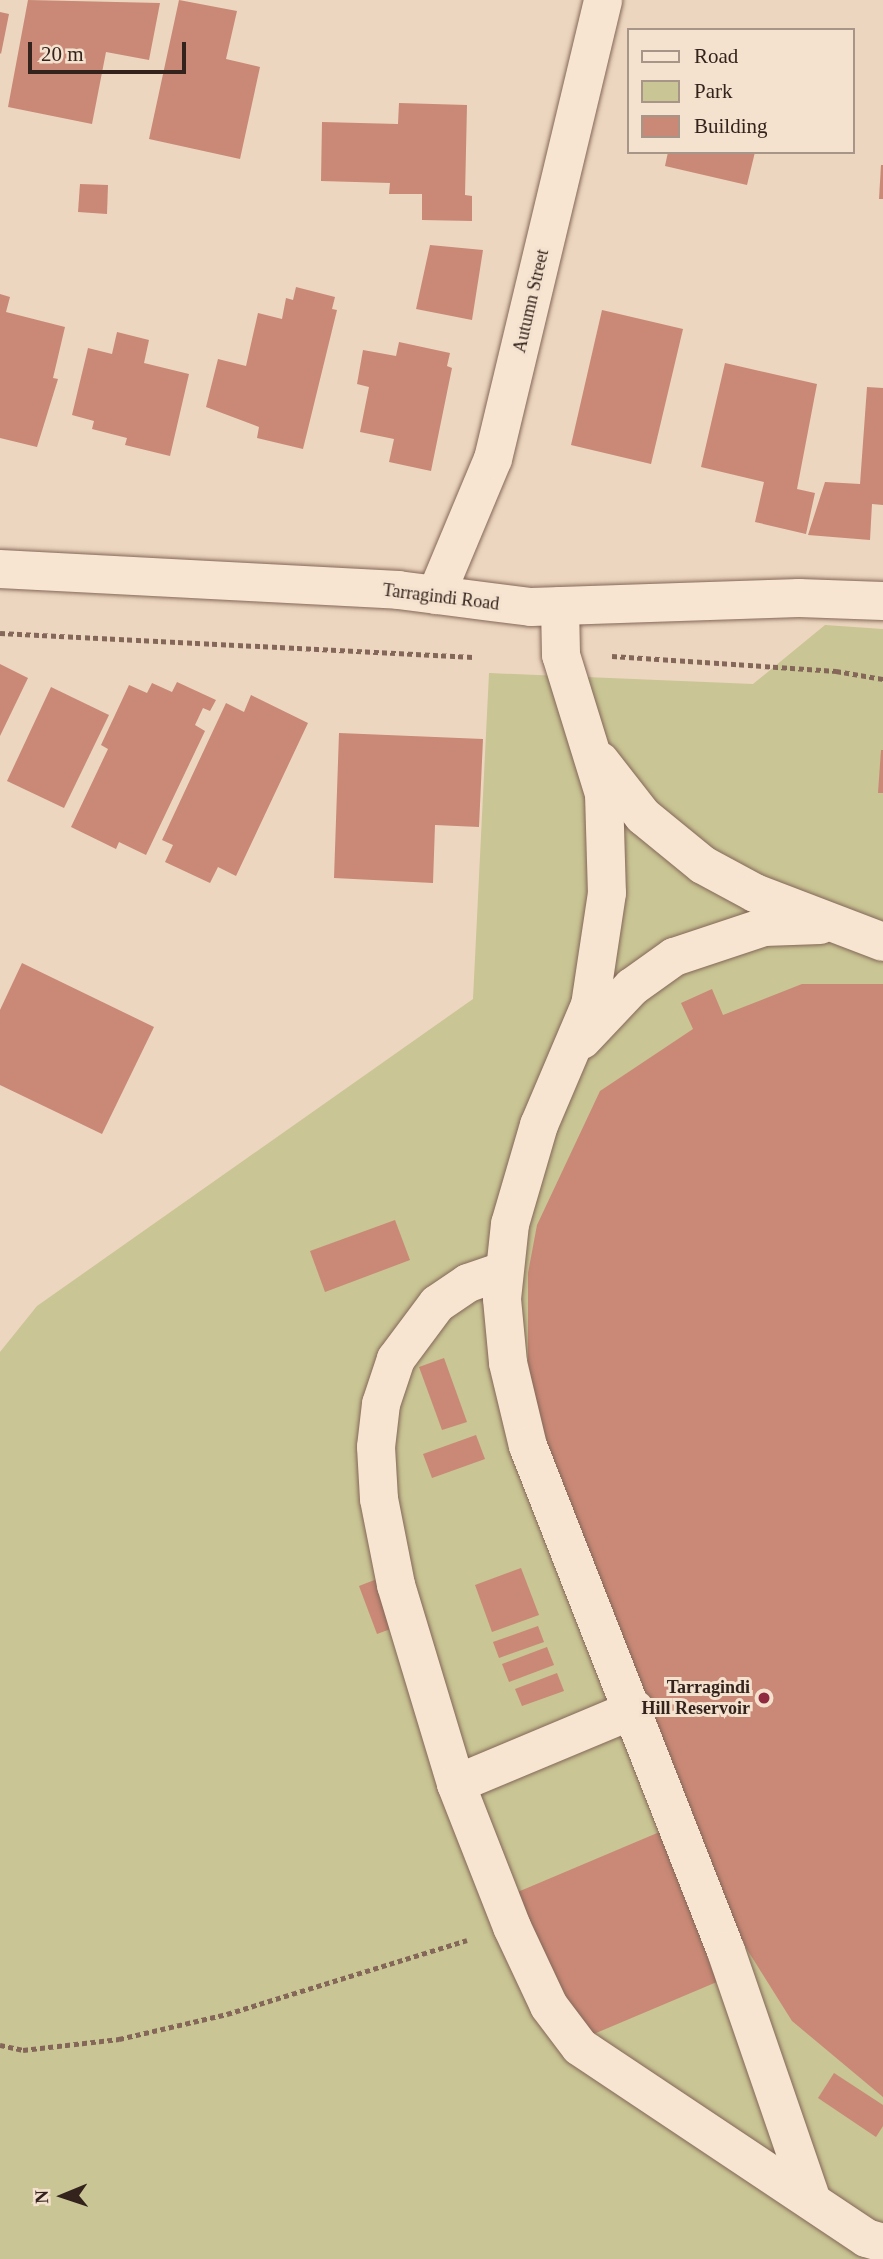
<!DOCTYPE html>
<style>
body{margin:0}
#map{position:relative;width:883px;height:2259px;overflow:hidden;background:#ecd6bf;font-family:"Times New Roman",serif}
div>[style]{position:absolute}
.green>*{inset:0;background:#c9c594}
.building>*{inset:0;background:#c98976}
.path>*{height:4.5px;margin-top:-2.25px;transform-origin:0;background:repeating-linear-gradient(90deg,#846758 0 5px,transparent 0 8.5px)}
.roads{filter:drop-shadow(0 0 2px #846758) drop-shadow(0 0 2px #846758)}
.minor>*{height:38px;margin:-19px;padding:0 19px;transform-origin:19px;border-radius:19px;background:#f7e5d2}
.dots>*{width:19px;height:19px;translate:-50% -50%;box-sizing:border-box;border:4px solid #f4e2cf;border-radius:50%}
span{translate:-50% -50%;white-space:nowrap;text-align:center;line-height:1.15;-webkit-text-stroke:6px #f4e2cf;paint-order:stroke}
.street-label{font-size:18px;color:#34231c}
.poi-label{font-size:18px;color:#34231c;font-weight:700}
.right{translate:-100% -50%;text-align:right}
.legend{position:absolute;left:627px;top:28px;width:228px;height:126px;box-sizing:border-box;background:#f4e2cf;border:2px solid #a79687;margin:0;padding:9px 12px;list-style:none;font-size:21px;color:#34231c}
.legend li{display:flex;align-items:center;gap:14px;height:35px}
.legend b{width:35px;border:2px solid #a79687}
.north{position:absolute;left:28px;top:2161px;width:70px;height:70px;-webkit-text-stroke:5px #f4e2cf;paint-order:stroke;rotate:268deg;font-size:19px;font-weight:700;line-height:28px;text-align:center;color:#34231c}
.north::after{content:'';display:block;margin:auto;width:24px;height:32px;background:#34231c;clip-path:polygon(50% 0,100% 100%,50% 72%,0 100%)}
.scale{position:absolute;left:28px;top:42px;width:158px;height:32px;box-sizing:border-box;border:4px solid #34231c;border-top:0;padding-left:9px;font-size:21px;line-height:24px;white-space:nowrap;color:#34231c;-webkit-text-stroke:5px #f4e2cf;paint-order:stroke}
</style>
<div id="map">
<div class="green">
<i style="clip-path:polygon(825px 625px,883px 629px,883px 2259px,0 2259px,0 1352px,37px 1306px,473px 999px,489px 673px,753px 684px)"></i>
</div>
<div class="building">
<i style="clip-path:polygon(28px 0,160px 3px,149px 60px,106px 52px,92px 124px,8px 107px)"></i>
<i style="clip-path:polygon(179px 0,237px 11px,226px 59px,260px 67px,240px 159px,149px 139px)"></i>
<i style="clip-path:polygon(0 12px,9px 14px,1px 54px,0 53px)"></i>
<i style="clip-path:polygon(399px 103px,467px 105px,465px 195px,472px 196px,472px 221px,422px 220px,422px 194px,389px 194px,390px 183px,321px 181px,322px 122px,398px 124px)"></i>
<i style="clip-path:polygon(668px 152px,755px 152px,747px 185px,665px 166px)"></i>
<i style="clip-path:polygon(881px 165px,883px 165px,883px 199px,879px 199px)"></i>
<i style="clip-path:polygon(80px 184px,108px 185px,107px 214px,78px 212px)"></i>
<i style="clip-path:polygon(430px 245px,483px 250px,472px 320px,416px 309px)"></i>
<i style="clip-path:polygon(296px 287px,335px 297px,332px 309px,337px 310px,303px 449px,257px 438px,259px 427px,206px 407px,218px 359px,246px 366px,258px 313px,282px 319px,286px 298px,293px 300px)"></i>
<i style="clip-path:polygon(0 294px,10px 297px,6px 312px,65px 327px,53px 378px,58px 379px,37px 447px,0 438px)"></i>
<i style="clip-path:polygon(602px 310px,683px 329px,651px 464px,571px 445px)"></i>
<i style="clip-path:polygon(117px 332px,149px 340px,144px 363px,189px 374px,170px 456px,125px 445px,127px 438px,92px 429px,94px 421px,72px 415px,88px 348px,112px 354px)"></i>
<i style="clip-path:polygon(399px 342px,450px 353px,447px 366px,452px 368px,431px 471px,389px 462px,394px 439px,360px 432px,369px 387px,357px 384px,363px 350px,396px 356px)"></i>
<i style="clip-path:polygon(725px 363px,817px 384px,797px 489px,815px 493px,806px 534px,755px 522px,764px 482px,701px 467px)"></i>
<i style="clip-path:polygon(867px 387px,883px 388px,883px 505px,872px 504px,870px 540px,808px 535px,825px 482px,860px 484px)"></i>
<i style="clip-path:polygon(0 664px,28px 678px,0 736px)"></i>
<i style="clip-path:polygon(177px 682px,216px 700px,210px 711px,203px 708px,195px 725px,205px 731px,146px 855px,119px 842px,116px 849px,71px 827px,108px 749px,101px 745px,129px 685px,147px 693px,152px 683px,172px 692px)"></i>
<i style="clip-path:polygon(51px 687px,109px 715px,64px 808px,7px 781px)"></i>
<i style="clip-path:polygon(251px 695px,308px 723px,236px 876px,218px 867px,210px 883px,165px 862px,173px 845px,162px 840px,226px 703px,244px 712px)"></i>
<i style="clip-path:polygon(339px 733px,483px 739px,479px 827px,435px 825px,433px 883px,334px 878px)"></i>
<i style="clip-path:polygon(881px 750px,883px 750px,883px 793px,878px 793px)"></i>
<i style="clip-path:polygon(22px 963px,154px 1027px,102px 1134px,0 1085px,0 1010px)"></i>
<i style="clip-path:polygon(802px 984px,883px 984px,883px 2097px,792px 2021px,743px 1943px,546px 1454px,528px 1362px,528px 1273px,537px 1225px,600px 1091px,693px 1029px,681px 1003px,712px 989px,723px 1015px)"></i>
<i style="clip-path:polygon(395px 1220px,410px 1260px,325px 1292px,310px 1251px)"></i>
<i style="clip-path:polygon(444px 1358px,467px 1422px,442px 1430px,419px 1367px)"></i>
<i style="clip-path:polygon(476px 1435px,485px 1459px,432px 1478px,423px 1454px)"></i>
<i style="clip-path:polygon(521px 1568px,539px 1615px,492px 1632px,475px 1585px)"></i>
<i style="clip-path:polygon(377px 1579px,396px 1627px,377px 1634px,359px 1586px)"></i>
<i style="clip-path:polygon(538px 1626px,544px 1642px,499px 1658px,493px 1642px)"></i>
<i style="clip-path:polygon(547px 1647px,554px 1665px,509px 1682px,502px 1664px)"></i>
<i style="clip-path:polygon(557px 1673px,564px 1691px,522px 1706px,515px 1689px)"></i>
<i style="clip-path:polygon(669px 1828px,731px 1976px,589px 2036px,557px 2000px,513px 1894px)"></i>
<i style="clip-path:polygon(834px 2073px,883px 2105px,883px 2126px,876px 2137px,818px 2098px)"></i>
</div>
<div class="path">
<i style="left:0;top:633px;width:474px;rotate:2.9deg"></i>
<i style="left:612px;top:656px;width:225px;rotate:3.8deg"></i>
<i style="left:836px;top:671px;width:48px;rotate:9.7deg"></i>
<i style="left:0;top:2045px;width:24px;rotate:12deg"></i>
<i style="left:23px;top:2050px;width:97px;rotate:-6.5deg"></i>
<i style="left:119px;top:2039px;width:111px;rotate:-13deg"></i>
<i style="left:227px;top:2014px;width:251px;rotate:-17.1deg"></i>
</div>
<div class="roads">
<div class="minor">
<i style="left:0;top:569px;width:399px;rotate:3deg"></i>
<i style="left:398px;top:590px;width:134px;rotate:7.3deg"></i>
<i style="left:531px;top:607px;width:268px;rotate:-1.9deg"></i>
<i style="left:799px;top:598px;width:84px;rotate:2deg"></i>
<i style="left:436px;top:595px;width:147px;rotate:-67.3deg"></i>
<i style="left:493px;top:459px;width:472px;rotate:-76.5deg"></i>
<i style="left:560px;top:606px;width:49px;rotate:88.8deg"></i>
<i style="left:561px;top:655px;width:145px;rotate:72.8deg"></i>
<i style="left:604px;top:794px;width:99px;rotate:88.3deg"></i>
<i style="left:607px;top:893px;width:113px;rotate:98.6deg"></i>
<i style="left:590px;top:1005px;width:130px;rotate:113deg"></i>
<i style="left:539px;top:1125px;width:103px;rotate:106.3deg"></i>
<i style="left:510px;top:1224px;width:75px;rotate:96.1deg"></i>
<i style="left:502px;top:1299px;width:64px;rotate:84.6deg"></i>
<i style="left:508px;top:1363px;width:85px;rotate:76.5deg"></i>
<i style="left:528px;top:1446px;width:542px;rotate:68.59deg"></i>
<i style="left:726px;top:1951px;width:264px;rotate:71deg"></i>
<i style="left:600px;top:761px;width:70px;rotate:52deg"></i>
<i style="left:643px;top:816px;width:77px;rotate:39.2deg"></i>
<i style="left:703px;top:865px;width:59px;rotate:28.3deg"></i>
<i style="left:755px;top:893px;width:137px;rotate:20.9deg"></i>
<i style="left:582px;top:1040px;width:73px;rotate:-46.7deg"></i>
<i style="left:632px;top:987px;width:52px;rotate:-35.5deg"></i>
<i style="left:674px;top:957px;width:95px;rotate:-18.4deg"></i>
<i style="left:764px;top:927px;width:56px;rotate:-2deg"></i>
<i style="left:503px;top:1271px;width:37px;rotate:161deg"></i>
<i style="left:468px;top:1283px;width:37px;rotate:146deg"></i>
<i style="left:437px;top:1304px;width:69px;rotate:126.7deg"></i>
<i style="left:396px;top:1359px;width:47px;rotate:108.4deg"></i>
<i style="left:381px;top:1404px;width:43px;rotate:96.6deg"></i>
<i style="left:376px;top:1447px;width:52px;rotate:86.7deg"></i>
<i style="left:379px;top:1499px;width:88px;rotate:78.8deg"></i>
<i style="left:396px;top:1585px;width:208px;rotate:73.2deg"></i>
<i style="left:456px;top:1784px;width:154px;rotate:68.6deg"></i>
<i style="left:512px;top:1927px;width:87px;rotate:64.9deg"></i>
<i style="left:549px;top:2006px;width:51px;rotate:52.9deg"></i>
<i style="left:580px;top:2047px;width:344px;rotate:33.7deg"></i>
<i style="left:866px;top:2238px;width:18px;rotate:16deg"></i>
<i style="left:456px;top:1784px;width:194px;rotate:-22.7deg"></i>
</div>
</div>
<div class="dots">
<i style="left:764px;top:1698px;background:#902b3f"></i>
</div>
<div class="street-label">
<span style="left:531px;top:301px;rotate:-77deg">Autumn Street</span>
<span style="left:441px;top:597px;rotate:7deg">Tarragindi Road</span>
</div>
<div class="poi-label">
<span class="right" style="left:750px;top:1698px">Tarragindi<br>Hill Reservoir</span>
</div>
<ul class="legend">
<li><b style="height:9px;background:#f7e5d2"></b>Road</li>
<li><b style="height:19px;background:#c9c594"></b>Park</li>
<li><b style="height:19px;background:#c98976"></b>Building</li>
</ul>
<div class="north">N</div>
<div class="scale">20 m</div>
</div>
